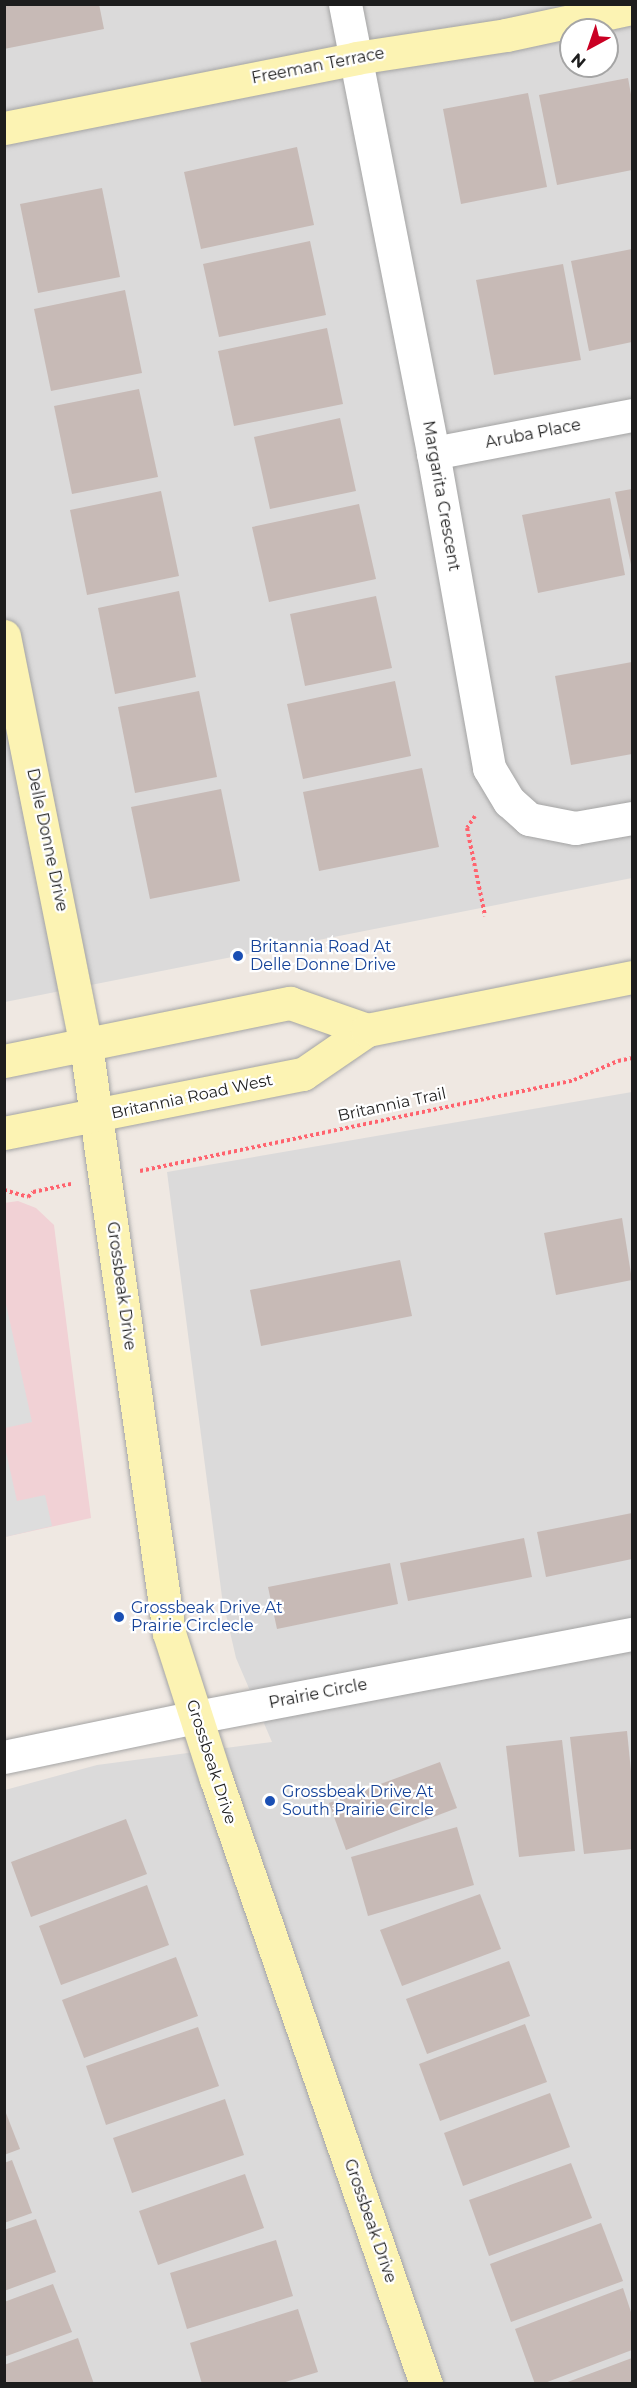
<!DOCTYPE html>
<style>
body{margin:0}
#map{position:relative;width:637px;height:2388px;overflow:hidden;background:#efe8e2;font-family:Montserrat,sans-serif}
div>[style]{position:absolute}
.residential>*{inset:0;background:#dbdada}
.commercial>*{inset:0;background:#f1d1d5}
.parking>*{inset:0;background:#ddd}
.building>*{inset:0;background:#c7bab6}
.path>*{height:4px;margin-top:-2px;transform-origin:0;background:repeating-linear-gradient(90deg,#ff636e 0 3px,transparent 0 6px)}
.roads{filter:drop-shadow(0 0 2px #a4a4a4) drop-shadow(0 0 2px #a4a4a4)}
.street>*{height:33px;margin:-16.5px;padding:0 16.5px;transform-origin:16.5px;border-radius:16.5px;background:#fff}
.secondary>*{height:33px;margin:-16.5px;padding:0 16.5px;transform-origin:16.5px;border-radius:16.5px;background:#fcf3b3}
.dots>*{width:16px;height:16px;translate:-50% -50%;box-sizing:border-box;border:3px solid #fff;border-radius:50%}
span{translate:-50% -50%;white-space:nowrap;text-align:center;line-height:1.15;-webkit-text-stroke:4.5px #fff;paint-order:stroke}
.street-label{font-size:16px;color:#1d1d1d}
.transit-label{font-size:16px;color:#164399}
.left{translate:0 -50%;text-align:left}
.frame{position:absolute;inset:0;border:6px solid #1d1d1d;pointer-events:none}
.north{position:absolute;left:559px;top:18px;width:60px;height:60px;box-sizing:border-box;background:#fff;border:2px solid #a5a5a5;border-radius:50%;rotate:220deg;font-size:16px;font-weight:700;line-height:24px;text-align:center;color:#1d1d1d}
.north::after{content:'';display:block;margin:auto;width:21px;height:27px;background:#ca0023;clip-path:polygon(50% 0,100% 100%,50% 72%,0 100%)}
</style>
<div id="map">
<div class="residential">
<i style="clip-path:polygon(evenodd,5px 5px,632px 5px,632px 878px,5px 1002px,5px 5px,571px 30px,607px 30px,607px 66px,571px 66px,571px 30px)"></i>
<i style="clip-path:polygon(632px 1092px,632px 2383px,5px 2384px,5px 1790px,97px 1765px,272px 1742px,236px 1658px,222px 1597px,167px 1172px)"></i>
</div>
<div class="commercial">
<i style="clip-path:polygon(18px 1201px,36px 1208px,54px 1225px,91px 1518px,5px 1537px,4px 1203px)"></i>
</div>
<div class="parking">
<i style="clip-path:polygon(4px 1295px,32px 1422px,5px 1428px,4px 1428px)"></i>
<i style="clip-path:polygon(4px 1443px,17px 1501px,45px 1495px,52px 1526px,5px 1537px)"></i>
</div>
<div class="building">
<i style="clip-path:polygon(4px 4px,99px 4px,104px 29px,4px 49px)"></i>
<i style="clip-path:polygon(628px 78px,632px 100px,632px 170px,557px 185px,539px 95px)"></i>
<i style="clip-path:polygon(528px 93px,547px 187px,461px 204px,443px 109px)"></i>
<i style="clip-path:polygon(297px 147px,314px 225px,201px 249px,184px 172px)"></i>
<i style="clip-path:polygon(102px 188px,120px 277px,38px 293px,20px 204px)"></i>
<i style="clip-path:polygon(310px 241px,326px 315px,219px 337px,203px 264px)"></i>
<i style="clip-path:polygon(632px 249px,632px 342px,589px 351px,571px 261px)"></i>
<i style="clip-path:polygon(563px 264px,581px 360px,494px 375px,476px 280px)"></i>
<i style="clip-path:polygon(125px 290px,142px 373px,51px 391px,34px 309px)"></i>
<i style="clip-path:polygon(327px 328px,343px 404px,234px 426px,218px 351px)"></i>
<i style="clip-path:polygon(139px 389px,158px 477px,72px 494px,54px 406px)"></i>
<i style="clip-path:polygon(340px 418px,356px 491px,270px 509px,254px 437px)"></i>
<i style="clip-path:polygon(632px 489px,632px 569px,615px 492px)"></i>
<i style="clip-path:polygon(161px 491px,179px 576px,87px 595px,70px 510px)"></i>
<i style="clip-path:polygon(610px 498px,625px 575px,538px 593px,522px 515px)"></i>
<i style="clip-path:polygon(359px 504px,376px 579px,269px 602px,252px 527px)"></i>
<i style="clip-path:polygon(179px 591px,196px 677px,115px 694px,98px 608px)"></i>
<i style="clip-path:polygon(376px 596px,392px 668px,305px 686px,290px 614px)"></i>
<i style="clip-path:polygon(632px 662px,632px 754px,571px 765px,555px 676px)"></i>
<i style="clip-path:polygon(395px 681px,411px 756px,303px 779px,287px 704px)"></i>
<i style="clip-path:polygon(199px 691px,217px 777px,135px 793px,118px 707px)"></i>
<i style="clip-path:polygon(422px 768px,439px 847px,319px 871px,303px 792px)"></i>
<i style="clip-path:polygon(221px 789px,240px 881px,150px 899px,131px 807px)"></i>
<i style="clip-path:polygon(622px 1218px,632px 1280px,556px 1295px,544px 1233px)"></i>
<i style="clip-path:polygon(400px 1260px,412px 1316px,261px 1346px,250px 1290px)"></i>
<i style="clip-path:polygon(632px 1513px,632px 1559px,546px 1577px,537px 1532px)"></i>
<i style="clip-path:polygon(524px 1538px,532px 1577px,408px 1601px,400px 1563px)"></i>
<i style="clip-path:polygon(390px 1563px,398px 1604px,277px 1629px,268px 1587px)"></i>
<i style="clip-path:polygon(627px 1731px,632px 1781px,632px 1849px,584px 1854px,570px 1737px)"></i>
<i style="clip-path:polygon(562px 1740px,575px 1851px,519px 1857px,506px 1746px)"></i>
<i style="clip-path:polygon(440px 1762px,457px 1808px,346px 1850px,329px 1803px)"></i>
<i style="clip-path:polygon(126px 1819px,147px 1874px,31px 1917px,11px 1862px)"></i>
<i style="clip-path:polygon(457px 1827px,474px 1885px,368px 1916px,351px 1857px)"></i>
<i style="clip-path:polygon(147px 1885px,169px 1945px,61px 1985px,39px 1926px)"></i>
<i style="clip-path:polygon(480px 1894px,501px 1949px,402px 1986px,380px 1930px)"></i>
<i style="clip-path:polygon(176px 1957px,198px 2016px,84px 2058px,62px 2000px)"></i>
<i style="clip-path:polygon(509px 1961px,530px 2016px,427px 2054px,406px 1999px)"></i>
<i style="clip-path:polygon(525px 2024px,547px 2082px,440px 2121px,419px 2064px)"></i>
<i style="clip-path:polygon(198px 2027px,219px 2086px,106px 2125px,86px 2066px)"></i>
<i style="clip-path:polygon(550px 2093px,570px 2147px,463px 2186px,444px 2133px)"></i>
<i style="clip-path:polygon(225px 2099px,244px 2155px,132px 2193px,113px 2138px)"></i>
<i style="clip-path:polygon(4px 2108px,20px 2149px,4px 2155px)"></i>
<i style="clip-path:polygon(12px 2160px,32px 2213px,4px 2223px,4px 2163px)"></i>
<i style="clip-path:polygon(571px 2163px,592px 2218px,489px 2256px,469px 2200px)"></i>
<i style="clip-path:polygon(245px 2174px,264px 2228px,158px 2265px,139px 2211px)"></i>
<i style="clip-path:polygon(36px 2219px,56px 2272px,4px 2291px,4px 2230px)"></i>
<i style="clip-path:polygon(601px 2223px,623px 2281px,511px 2322px,490px 2264px)"></i>
<i style="clip-path:polygon(276px 2240px,293px 2296px,187px 2329px,170px 2273px)"></i>
<i style="clip-path:polygon(53px 2284px,72px 2332px,4px 2357px,4px 2302px)"></i>
<i style="clip-path:polygon(623px 2288px,632px 2315px,632px 2350px,542px 2384px,535px 2384px,515px 2329px)"></i>
<i style="clip-path:polygon(298px 2309px,318px 2372px,279px 2384px,202px 2384px,190px 2343px)"></i>
<i style="clip-path:polygon(78px 2338px,94px 2384px,4px 2384px,4px 2365px)"></i>
<i style="clip-path:polygon(632px 2358px,632px 2384px,565px 2384px,565px 2383px)"></i>
</div>
<div class="path">
<i style="left:475px;top:816px;width:14px;rotate:124deg"></i>
<i style="left:467px;top:828px;width:90px;rotate:78.4deg"></i>
<i style="left:140px;top:1171px;width:443px;rotate:-11.8deg"></i>
<i style="left:574px;top:1080px;width:48px;rotate:-23.4deg"></i>
<i style="left:618px;top:1061px;width:14px;rotate:-12deg"></i>
<i style="left:4px;top:1190px;width:25px;rotate:16deg"></i>
<i style="left:28px;top:1197px;width:7px;rotate:-45deg"></i>
<i style="left:33px;top:1192px;width:39px;rotate:-12deg"></i>
</div>
<div class="roads">
<div class="street">
<i style="left:345px;top:4px;width:458px;rotate:78.9deg"></i>
<i style="left:433px;top:453px;width:320px;rotate:79.9deg"></i>
<i style="left:489px;top:768px;width:39px;rotate:59deg"></i>
<i style="left:509px;top:801px;width:27px;rotate:42deg"></i>
<i style="left:529px;top:819px;width:47px;rotate:11.1deg"></i>
<i style="left:575px;top:828px;width:58px;rotate:-10deg"></i>
<i style="left:433px;top:453px;width:203px;rotate:-10.8deg"></i>
<i style="left:4px;top:1757px;width:196px;rotate:-11.8deg"></i>
<i style="left:196px;top:1717px;width:444px;rotate:-10.8deg"></i>
</div>
<div class="secondary">
<i style="left:4px;top:128px;width:359px;rotate:-11.2deg"></i>
<i style="left:356px;top:58px;width:152px;rotate:-8.7deg"></i>
<i style="left:506px;top:35px;width:129px;rotate:-12.1deg"></i>
<i style="left:4px;top:636px;width:417px;rotate:78.7deg"></i>
<i style="left:86px;top:1045px;width:594px;rotate:81.97deg"></i>
<i style="left:169px;top:1633px;width:153px;rotate:72.2deg"></i>
<i style="left:216px;top:1779px;width:640px;rotate:70.86deg"></i>
<i style="left:4px;top:1061px;width:292px;rotate:-11.5deg"></i>
<i style="left:290px;top:1003px;width:82px;rotate:19.3deg"></i>
<i style="left:4px;top:1133px;width:305px;rotate:-11.2deg"></i>
<i style="left:303px;top:1074px;width:78px;rotate:-34.5deg"></i>
<i style="left:367px;top:1030px;width:270px;rotate:-11.3deg"></i>
</div>
</div>
<div class="dots">
<i style="left:238px;top:956px;background:#1a4fb4"></i>
<i style="left:119px;top:1617px;background:#1a4fb4"></i>
<i style="left:270px;top:1801px;background:#1a4fb4"></i>
</div>
<div class="street-label">
<span style="left:318px;top:66px;rotate:-11deg">Freeman Terrace</span>
<span style="left:533px;top:434px;rotate:-11deg">Aruba Place</span>
<span style="left:441px;top:496px;rotate:80deg">Margarita Crescent</span>
<span style="left:47px;top:840px;rotate:78deg">Delle Donne Drive</span>
<span style="left:192px;top:1097px;rotate:-12deg">Britannia Road West</span>
<span style="left:392px;top:1105px;rotate:-12deg">Britannia Trail</span>
<span style="left:121px;top:1286px;rotate:82deg">Grossbeak Drive</span>
<span style="left:318px;top:1694px;rotate:-11deg">Prairie Circle</span>
<span style="left:211px;top:1762px;rotate:72deg">Grossbeak Drive</span>
<span style="left:370px;top:2221px;rotate:71deg">Grossbeak Drive</span>
</div>
<div class="transit-label">
<span class="left" style="left:250px;top:956px">Britannia Road At<br>Delle Donne Drive</span>
<span class="left" style="left:131px;top:1617px">Grossbeak Drive At<br>Prairie Circlecle</span>
<span class="left" style="left:282px;top:1801px">Grossbeak Drive At<br>South Prairie Circle</span>
</div>
<div class="frame"></div>
<div class="north">N</div>
</div>
